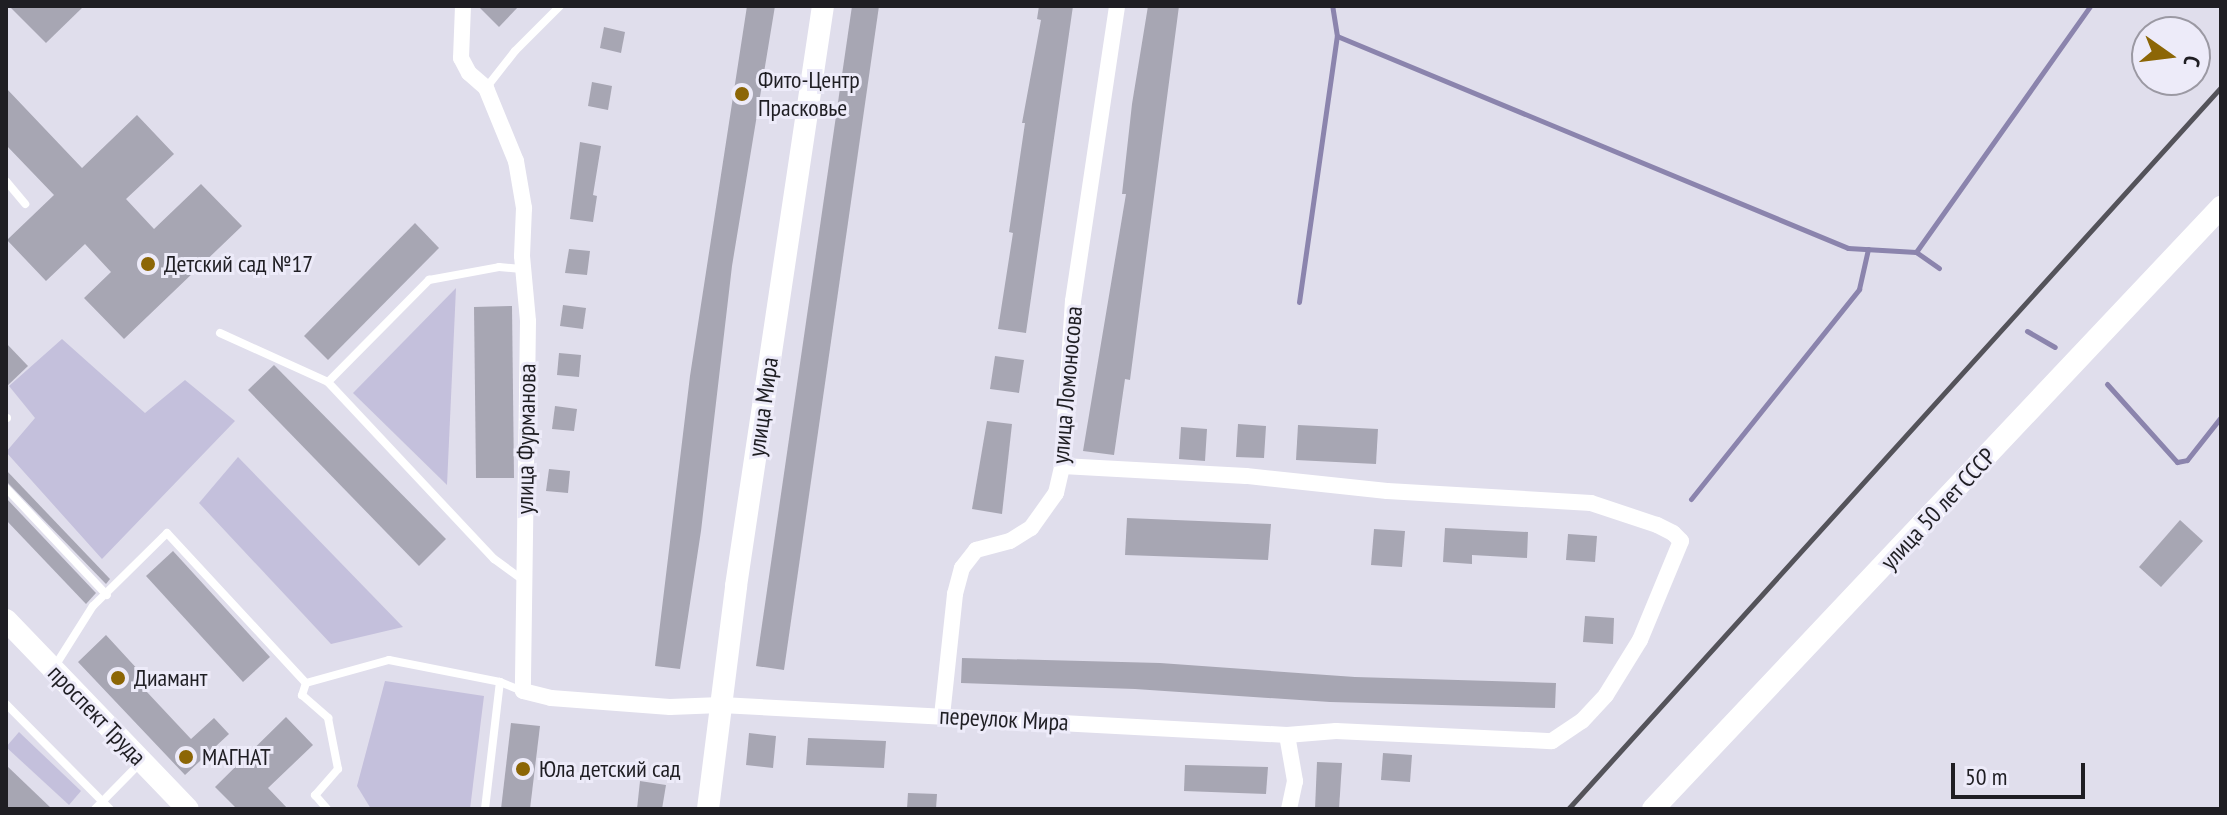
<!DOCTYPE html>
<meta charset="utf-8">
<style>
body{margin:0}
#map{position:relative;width:2227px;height:815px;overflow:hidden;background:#e0deec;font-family:"PT Sans Narrow",sans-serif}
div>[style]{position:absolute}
.green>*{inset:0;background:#c4c0dc}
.stream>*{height:5px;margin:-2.5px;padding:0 2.5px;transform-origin:2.5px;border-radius:2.5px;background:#8b84ad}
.building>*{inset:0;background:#a7a6b3}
.lane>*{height:8px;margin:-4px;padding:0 4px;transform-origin:4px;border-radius:4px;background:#fff}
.street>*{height:16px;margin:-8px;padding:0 8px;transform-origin:8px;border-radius:8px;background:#fff}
.secondary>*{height:22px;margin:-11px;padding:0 11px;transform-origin:11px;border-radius:11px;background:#fff}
.rail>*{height:5px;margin:-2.5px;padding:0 2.5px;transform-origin:2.5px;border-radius:2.5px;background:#54535a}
.dots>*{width:22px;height:22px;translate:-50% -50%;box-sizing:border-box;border:4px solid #edebf9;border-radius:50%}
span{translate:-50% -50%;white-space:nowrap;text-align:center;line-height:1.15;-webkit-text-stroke:6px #edebf9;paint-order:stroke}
.poi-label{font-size:24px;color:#1f1e23}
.left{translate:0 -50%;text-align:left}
.street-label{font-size:24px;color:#1f1e23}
.frame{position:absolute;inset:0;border:8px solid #1f1e23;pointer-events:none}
.north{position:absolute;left:2131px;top:16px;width:80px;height:80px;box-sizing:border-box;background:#edebf9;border:2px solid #9b99a3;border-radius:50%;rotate:104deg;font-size:22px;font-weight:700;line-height:32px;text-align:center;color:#1f1e23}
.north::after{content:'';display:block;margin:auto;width:28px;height:36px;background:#8c6606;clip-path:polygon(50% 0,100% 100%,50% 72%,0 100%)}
.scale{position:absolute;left:1951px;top:763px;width:134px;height:36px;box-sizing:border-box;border:4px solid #1f1e23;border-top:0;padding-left:10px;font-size:24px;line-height:28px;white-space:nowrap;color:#1f1e23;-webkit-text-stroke:6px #edebf9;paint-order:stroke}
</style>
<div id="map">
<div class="green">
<i style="clip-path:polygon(456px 288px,447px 485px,353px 393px)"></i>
<i style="clip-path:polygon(62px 339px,145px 413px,185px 380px,235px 421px,102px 559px,6px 452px,35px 418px,9px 386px)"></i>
<i style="clip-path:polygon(238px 457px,403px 627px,331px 644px,199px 503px)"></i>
<i style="clip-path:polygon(385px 681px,484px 696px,470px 809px,371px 809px,357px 786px)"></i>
<i style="clip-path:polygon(19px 732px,81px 791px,69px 805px,6px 747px)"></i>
</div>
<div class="stream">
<i style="left:1337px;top:36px;width:553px;rotate:22.53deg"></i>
<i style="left:1848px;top:248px;width:68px;rotate:3.4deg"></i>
<i style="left:1916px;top:252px;width:28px;rotate:35deg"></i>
<i style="left:1916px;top:252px;width:301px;rotate:-54.7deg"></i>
<i style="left:1299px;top:302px;width:269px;rotate:-81.9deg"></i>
<i style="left:1337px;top:36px;width:30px;rotate:-99deg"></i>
<i style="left:2027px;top:331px;width:32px;rotate:30deg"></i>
<i style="left:2107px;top:384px;width:105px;rotate:48.1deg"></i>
<i style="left:2177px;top:462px;width:10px;rotate:-11deg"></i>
<i style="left:2187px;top:460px;width:55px;rotate:-51.7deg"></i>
<i style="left:1691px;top:499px;width:269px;rotate:-51.3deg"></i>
<i style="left:1859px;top:289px;width:41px;rotate:-77.3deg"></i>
</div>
<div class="building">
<i style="clip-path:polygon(9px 6px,84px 6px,46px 43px)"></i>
<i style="clip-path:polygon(478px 6px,519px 6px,499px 27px)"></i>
<i style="clip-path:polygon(747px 6px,775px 6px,732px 266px,701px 531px,680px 669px,655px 666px,690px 376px)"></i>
<i style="clip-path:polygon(852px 6px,879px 6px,784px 670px,756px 666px)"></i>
<i style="clip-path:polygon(1039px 6px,1073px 6px,1026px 333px,998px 329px,1013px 233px,1009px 232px,1025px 123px,1022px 123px,1041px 20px,1037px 19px)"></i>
<i style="clip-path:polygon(1148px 6px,1179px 6px,1130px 380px,1125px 379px,1114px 455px,1083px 451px,1126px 194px,1122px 194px,1132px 104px)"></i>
<i style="clip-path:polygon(604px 27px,625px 32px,621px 53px,600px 48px)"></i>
<i style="clip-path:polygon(592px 82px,612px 86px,608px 110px,588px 106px)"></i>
<i style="clip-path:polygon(6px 88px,82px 168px,137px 115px,174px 154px,126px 199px,154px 229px,201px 184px,242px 226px,124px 339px,84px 298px,111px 272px,85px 244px,46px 281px,7px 240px,54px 195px,6px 145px)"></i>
<i style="clip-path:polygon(580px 142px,601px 146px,593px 195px,597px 196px,593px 222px,570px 219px)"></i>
<i style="clip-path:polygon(415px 223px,439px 248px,328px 360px,304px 336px)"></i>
<i style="clip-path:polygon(569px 249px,590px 251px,587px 275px,565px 273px)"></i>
<i style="clip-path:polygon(563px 305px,586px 308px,583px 329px,560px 326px)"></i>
<i style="clip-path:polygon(512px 306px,514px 478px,476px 478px,474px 307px)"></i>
<i style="clip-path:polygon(6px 343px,28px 366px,6px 387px)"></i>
<i style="clip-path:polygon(559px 353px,581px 355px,579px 377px,557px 375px)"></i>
<i style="clip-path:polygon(995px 356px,1024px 360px,1019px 393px,990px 389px)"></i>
<i style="clip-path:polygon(274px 365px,446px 539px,419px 566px,248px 390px)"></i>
<i style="clip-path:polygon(555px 406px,577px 409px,574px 431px,552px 429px)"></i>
<i style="clip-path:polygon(987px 421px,1012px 424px,1002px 514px,972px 509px)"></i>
<i style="clip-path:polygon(1238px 424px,1266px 426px,1264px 458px,1236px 457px)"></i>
<i style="clip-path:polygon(1298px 425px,1378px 429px,1376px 464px,1296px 460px)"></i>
<i style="clip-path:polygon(1181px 427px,1207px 429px,1205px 461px,1179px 459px)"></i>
<i style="clip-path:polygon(549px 469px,570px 471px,568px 493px,546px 491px)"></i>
<i style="clip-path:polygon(6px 470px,110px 579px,106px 584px,6px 481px)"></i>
<i style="clip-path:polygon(6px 498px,96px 593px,86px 604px,6px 520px)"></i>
<i style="clip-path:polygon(1127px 518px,1271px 524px,1268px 560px,1125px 555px)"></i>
<i style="clip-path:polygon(2180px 520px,2203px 541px,2161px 587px,2139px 567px)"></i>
<i style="clip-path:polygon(1445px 528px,1528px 532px,1527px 558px,1472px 555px,1472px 564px,1443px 562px)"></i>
<i style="clip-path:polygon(1374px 529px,1405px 531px,1402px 567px,1371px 565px)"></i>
<i style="clip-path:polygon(1568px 534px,1597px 536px,1595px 562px,1566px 560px)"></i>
<i style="clip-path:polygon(173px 551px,270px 657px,243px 682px,146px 576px)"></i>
<i style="clip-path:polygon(1585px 616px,1614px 618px,1613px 644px,1583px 642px)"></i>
<i style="clip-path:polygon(106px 635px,152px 685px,146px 691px,191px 739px,214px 718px,229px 734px,185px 775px,78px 662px)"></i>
<i style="clip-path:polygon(962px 658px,1160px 663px,1355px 677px,1556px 683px,1555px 708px,1330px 702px,1135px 689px,961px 683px)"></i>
<i style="clip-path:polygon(286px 717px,313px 745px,268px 788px,288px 809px,237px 809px,215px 787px)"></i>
<i style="clip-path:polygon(511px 723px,540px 726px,530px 809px,501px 809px)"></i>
<i style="clip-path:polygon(749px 733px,776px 736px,773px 768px,746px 765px)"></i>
<i style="clip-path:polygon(808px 738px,886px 741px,884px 768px,806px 765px)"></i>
<i style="clip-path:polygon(1383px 753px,1412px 755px,1410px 782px,1381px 780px)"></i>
<i style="clip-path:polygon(1317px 762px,1342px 763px,1339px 809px,1315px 809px)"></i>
<i style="clip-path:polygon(6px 765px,52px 809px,6px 809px)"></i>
<i style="clip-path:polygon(1185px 765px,1268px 767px,1266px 794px,1184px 791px)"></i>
<i style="clip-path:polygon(640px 781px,666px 785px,662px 809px,637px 809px)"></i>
<i style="clip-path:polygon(908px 793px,937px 794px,936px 809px,907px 809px)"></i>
</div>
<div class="lane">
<i style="left:486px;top:88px;width:47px;rotate:-51.9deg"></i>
<i style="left:515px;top:51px;width:64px;rotate:-45deg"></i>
<i style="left:6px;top:181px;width:30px;rotate:50deg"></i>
<i style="left:220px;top:333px;width:119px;rotate:24.4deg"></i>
<i style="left:6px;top:418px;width:1px"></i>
<i style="left:6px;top:488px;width:147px;rotate:46.7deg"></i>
<i style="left:523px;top:580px;width:36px;rotate:-144deg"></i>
<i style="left:494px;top:559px;width:243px;rotate:-133.2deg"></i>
<i style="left:328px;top:382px;width:144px;rotate:-45.3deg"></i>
<i style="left:429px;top:280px;width:71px;rotate:-10.5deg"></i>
<i style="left:499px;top:267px;width:25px;rotate:5deg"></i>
<i style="left:55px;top:666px;width:71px;rotate:-57.7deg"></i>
<i style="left:93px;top:606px;width:104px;rotate:-44.6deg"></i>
<i style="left:167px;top:533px;width:205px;rotate:47.2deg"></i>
<i style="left:306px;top:683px;width:86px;rotate:-15.5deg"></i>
<i style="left:389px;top:660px;width:113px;rotate:11.2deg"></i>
<i style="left:500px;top:682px;width:24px;rotate:22deg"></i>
<i style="left:306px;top:683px;width:13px;rotate:108deg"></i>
<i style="left:302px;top:695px;width:35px;rotate:41deg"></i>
<i style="left:328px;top:718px;width:52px;rotate:78.9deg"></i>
<i style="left:338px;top:769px;width:35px;rotate:131deg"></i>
<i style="left:315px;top:795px;width:18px;rotate:49deg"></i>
<i style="left:6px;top:704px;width:148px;rotate:45.3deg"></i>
<i style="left:95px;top:809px;width:66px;rotate:-45.6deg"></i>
<i style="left:485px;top:809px;width:128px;rotate:-83.3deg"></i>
</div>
<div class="street">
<i style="left:463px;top:6px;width:52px;rotate:92.2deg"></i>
<i style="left:461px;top:58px;width:17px;rotate:62deg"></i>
<i style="left:469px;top:73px;width:23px;rotate:41deg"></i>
<i style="left:486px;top:88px;width:79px;rotate:67.7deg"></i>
<i style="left:516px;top:161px;width:48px;rotate:80.3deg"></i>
<i style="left:524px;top:208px;width:48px;rotate:92.4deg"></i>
<i style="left:522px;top:256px;width:65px;rotate:84.7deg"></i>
<i style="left:528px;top:321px;width:370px;rotate:90.8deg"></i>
<i style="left:523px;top:691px;width:29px;rotate:14deg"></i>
<i style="left:551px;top:698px;width:119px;rotate:4.3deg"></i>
<i style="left:670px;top:707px;width:51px;rotate:-2.2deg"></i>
<i style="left:721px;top:705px;width:567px;rotate:3.03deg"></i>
<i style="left:1287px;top:735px;width:49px;rotate:-4.7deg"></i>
<i style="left:1336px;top:731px;width:216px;rotate:2.7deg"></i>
<i style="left:1552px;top:741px;width:36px;rotate:-34deg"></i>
<i style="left:1582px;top:721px;width:35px;rotate:-47deg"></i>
<i style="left:1606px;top:695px;width:65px;rotate:-58.3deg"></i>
<i style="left:1640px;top:640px;width:107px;rotate:-67.5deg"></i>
<i style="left:1681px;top:541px;width:11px;rotate:-135deg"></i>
<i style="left:1673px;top:533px;width:18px;rotate:-153deg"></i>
<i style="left:1657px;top:525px;width:70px;rotate:-161.6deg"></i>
<i style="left:1591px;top:503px;width:204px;rotate:-176.6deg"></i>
<i style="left:1387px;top:491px;width:142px;rotate:-173.9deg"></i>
<i style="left:1246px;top:476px;width:184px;rotate:-176.9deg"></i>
<i style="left:942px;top:716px;width:123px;rotate:-83.9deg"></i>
<i style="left:955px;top:594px;width:27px;rotate:-75deg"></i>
<i style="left:962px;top:568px;width:23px;rotate:-52deg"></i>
<i style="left:976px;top:550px;width:35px;rotate:-15deg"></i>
<i style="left:1010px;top:541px;width:25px;rotate:-32deg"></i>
<i style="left:1031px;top:528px;width:43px;rotate:-54.5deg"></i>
<i style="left:1056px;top:493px;width:28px;rotate:-77deg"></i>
<i style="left:1062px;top:466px;width:165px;rotate:-86.2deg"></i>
<i style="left:1073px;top:301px;width:298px;rotate:-81.5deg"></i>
<i style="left:1287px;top:735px;width:47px;rotate:80.1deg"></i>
<i style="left:1295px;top:781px;width:29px;rotate:102deg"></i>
</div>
<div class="secondary">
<i style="left:6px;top:620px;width:262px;rotate:46.1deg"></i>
<i style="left:708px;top:809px;width:225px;rotate:-82.8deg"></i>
<i style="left:736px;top:586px;width:586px;rotate:-81.47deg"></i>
<i style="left:1653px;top:809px;width:828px;rotate:-46.66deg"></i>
</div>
<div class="rail">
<i style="left:1568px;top:809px;width:973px;rotate:-47.87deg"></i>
</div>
<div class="dots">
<i style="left:742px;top:94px;background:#8c6606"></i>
<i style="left:148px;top:264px;background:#8c6606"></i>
<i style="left:118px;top:678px;background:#8c6606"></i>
<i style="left:186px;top:757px;background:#8c6606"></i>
<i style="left:523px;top:769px;background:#8c6606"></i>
</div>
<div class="poi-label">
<span class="left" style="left:758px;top:94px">Фито-Центр<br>Прасковье</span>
<span class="left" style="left:164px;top:264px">Детский сад №17</span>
<span class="left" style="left:134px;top:678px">Диамант</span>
<span class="left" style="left:202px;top:757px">МАГНАТ</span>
<span class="left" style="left:539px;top:769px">Юла детский сад</span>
</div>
<div class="street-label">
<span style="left:1067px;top:385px;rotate:-85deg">улица Ломоносова</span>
<span style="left:763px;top:407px;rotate:-82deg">улица Мира</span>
<span style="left:526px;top:439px;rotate:-89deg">улица Фурманова</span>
<span style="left:1938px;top:509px;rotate:-47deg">улица 50 лет СССР</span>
<span style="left:97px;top:715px;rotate:46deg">проспект Труда</span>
<span style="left:1004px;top:719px;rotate:3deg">переулок Мира</span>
</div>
<div class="frame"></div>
<div class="north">С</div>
<div class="scale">50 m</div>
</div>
